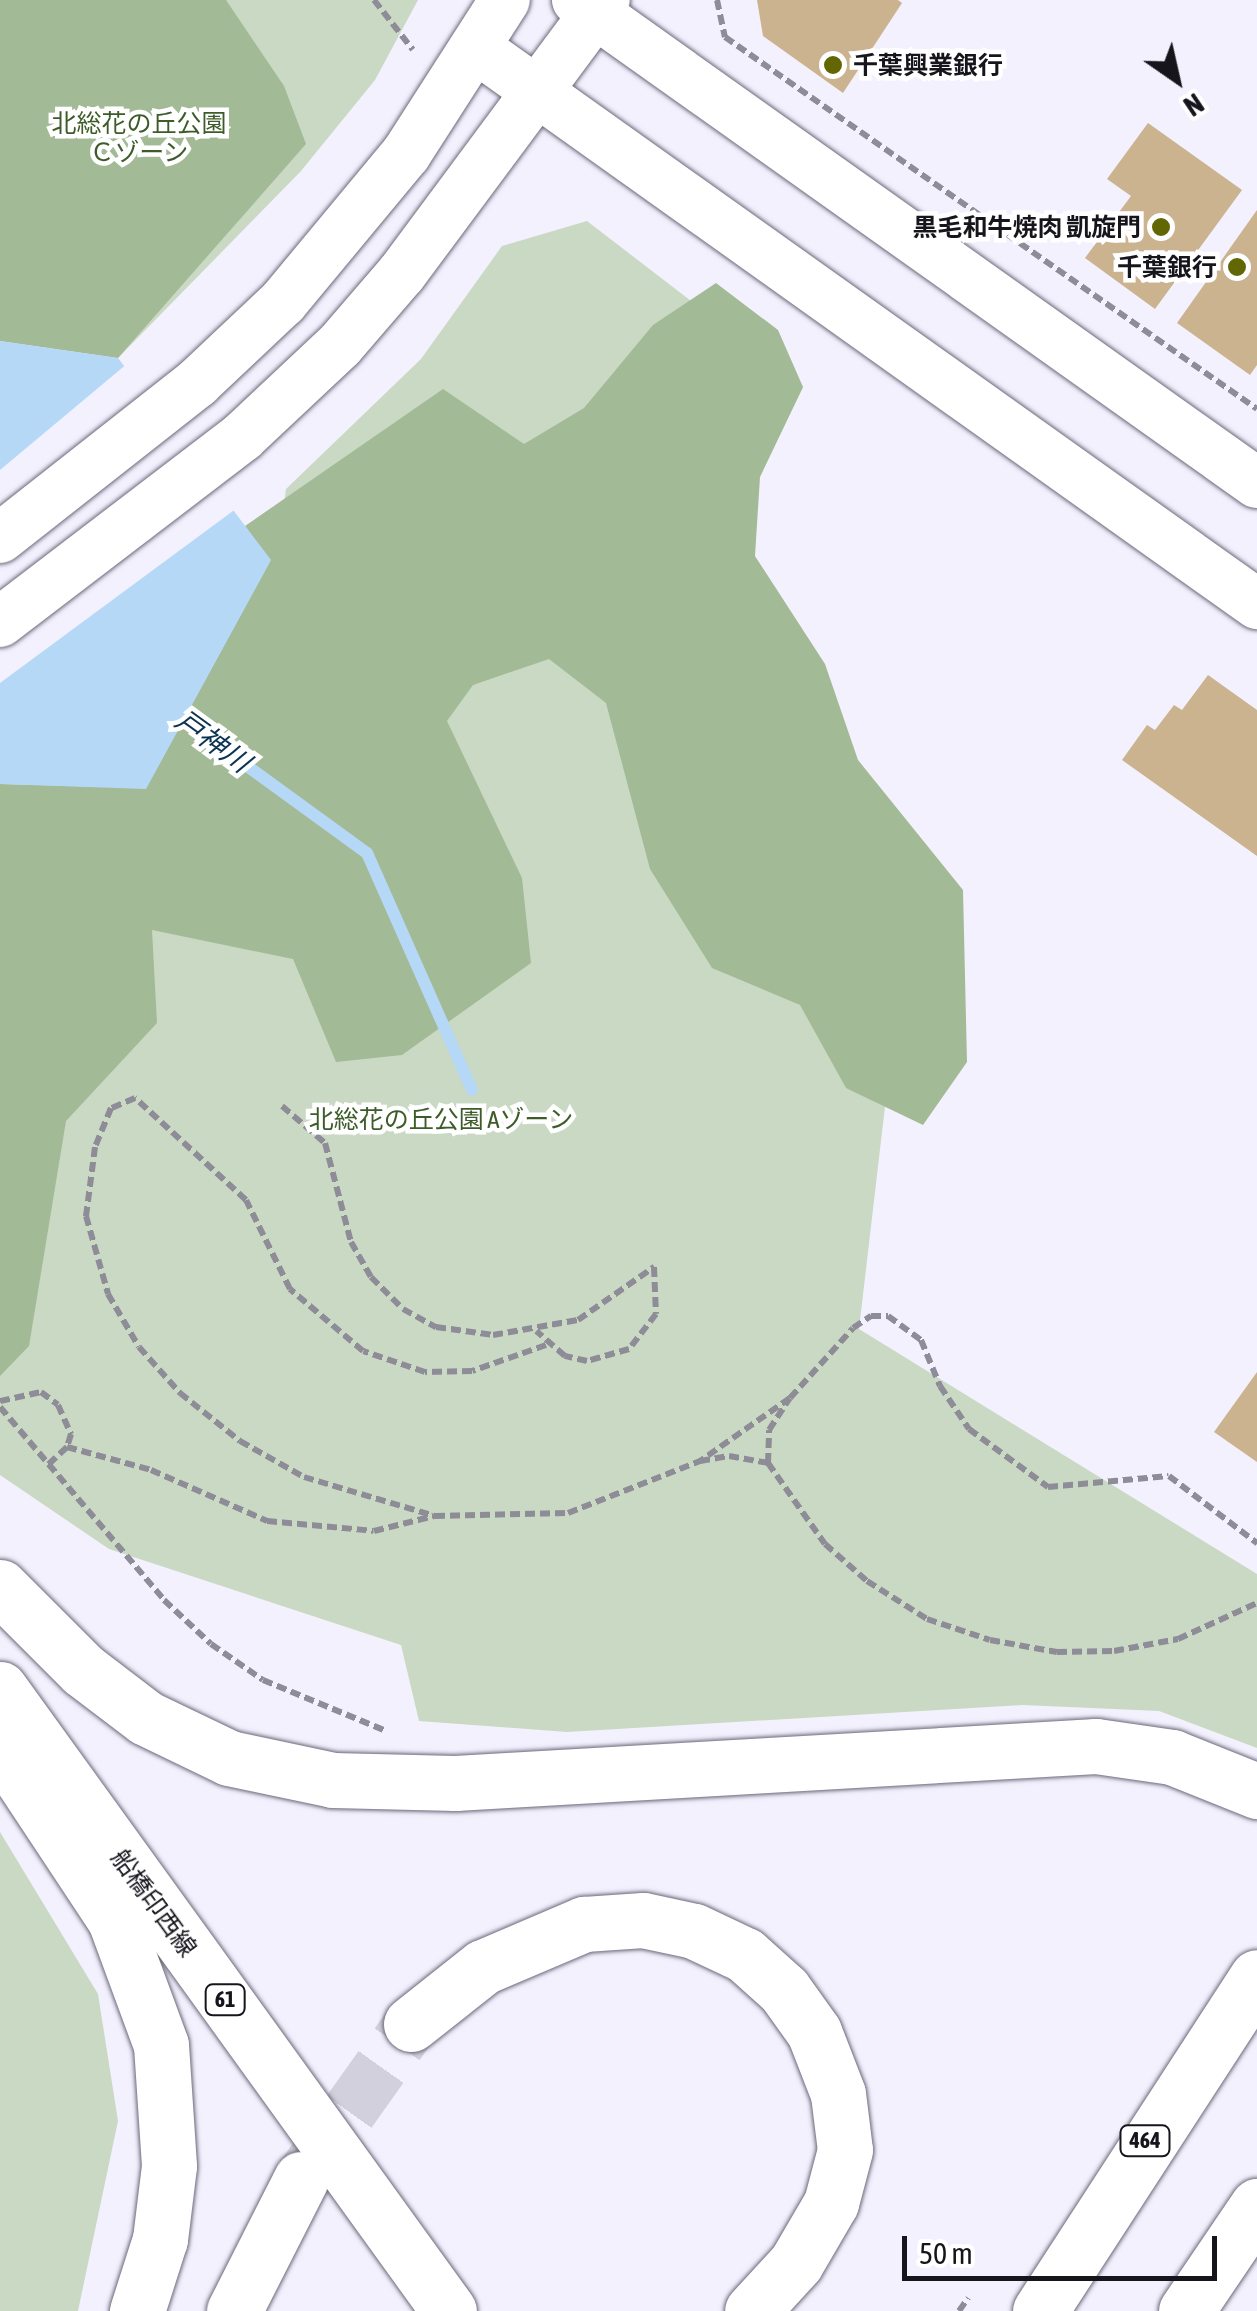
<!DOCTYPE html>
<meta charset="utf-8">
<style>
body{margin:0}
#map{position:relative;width:1257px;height:2311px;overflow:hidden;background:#f3f1fe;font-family:"Asap Condensed","Noto Sans JP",sans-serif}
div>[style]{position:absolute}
.green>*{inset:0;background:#cad9c3}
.forest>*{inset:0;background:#a3ba96}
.water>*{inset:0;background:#b6d8f7}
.pier>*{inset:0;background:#f3f1fe}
.stream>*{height:12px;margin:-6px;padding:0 6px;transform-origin:6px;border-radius:6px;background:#b6d8f7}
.building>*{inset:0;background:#cab38e}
.highway-tunnel>*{height:55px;margin-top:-27.5px;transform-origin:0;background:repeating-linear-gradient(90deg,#d2d0dc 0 55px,transparent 0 83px)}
.path>*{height:6px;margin-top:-3px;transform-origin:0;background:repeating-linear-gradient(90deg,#8e8c97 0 10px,transparent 0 15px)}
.roads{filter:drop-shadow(0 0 2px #6c687a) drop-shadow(0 0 2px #6c687a)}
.secondary>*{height:50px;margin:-25px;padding:0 25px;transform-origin:25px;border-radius:25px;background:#fff}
.primary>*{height:55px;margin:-27.5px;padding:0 27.5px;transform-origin:27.5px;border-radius:27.5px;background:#fff}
.highway>*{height:55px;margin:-27.5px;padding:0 27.5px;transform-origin:27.5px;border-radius:27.5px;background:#fff}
.dots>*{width:28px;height:28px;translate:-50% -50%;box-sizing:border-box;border:5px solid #fff;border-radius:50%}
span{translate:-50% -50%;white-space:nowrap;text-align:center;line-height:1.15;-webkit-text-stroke:9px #fff;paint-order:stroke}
.shield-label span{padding:2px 8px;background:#fff;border:2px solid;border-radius:8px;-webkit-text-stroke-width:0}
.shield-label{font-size:22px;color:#17151c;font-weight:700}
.poi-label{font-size:25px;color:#17151c;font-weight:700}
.left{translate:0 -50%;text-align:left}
.right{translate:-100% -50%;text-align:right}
.park-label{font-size:25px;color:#3d5c29}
.street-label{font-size:25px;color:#17151c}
.water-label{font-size:28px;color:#0c3452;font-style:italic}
.north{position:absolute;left:1127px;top:30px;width:100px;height:100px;-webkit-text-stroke:8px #fff;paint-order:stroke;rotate:146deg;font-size:28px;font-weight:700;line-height:40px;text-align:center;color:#17151c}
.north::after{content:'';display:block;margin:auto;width:35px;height:45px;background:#17151c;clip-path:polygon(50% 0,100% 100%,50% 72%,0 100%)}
.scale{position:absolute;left:902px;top:2236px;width:315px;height:45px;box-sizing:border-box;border:5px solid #17151c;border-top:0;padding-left:12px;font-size:30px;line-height:35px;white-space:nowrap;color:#17151c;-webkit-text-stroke:8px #fff;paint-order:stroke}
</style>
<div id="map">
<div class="green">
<i style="clip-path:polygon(0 0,418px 0,375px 80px,301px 171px,118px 358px,0 341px)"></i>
<i style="clip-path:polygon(587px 221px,803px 387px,715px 569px,886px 1098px,859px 1329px,1257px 1574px,1257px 1748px,1159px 1711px,1023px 1705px,567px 1732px,419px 1721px,401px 1645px,109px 1549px,0 1475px,0 784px,146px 788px,277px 554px,286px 489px,421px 359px,502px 246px)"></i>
<i style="clip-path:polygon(0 1832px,98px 1994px,118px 2121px,78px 2311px,0 2311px)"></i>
</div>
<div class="forest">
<i style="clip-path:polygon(0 0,226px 0,284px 86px,306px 144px,118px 358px,0 341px)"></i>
<i style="clip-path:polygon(716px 283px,778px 330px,803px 387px,760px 477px,755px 556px,825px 664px,858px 760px,963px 890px,967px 1062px,923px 1125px,846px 1088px,800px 1005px,712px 968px,650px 869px,606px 703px,549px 659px,473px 685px,447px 721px,522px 878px,531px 963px,402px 1055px,336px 1062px,293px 959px,152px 930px,157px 1023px,66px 1121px,29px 1346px,0 1376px,0 784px,146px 788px,270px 561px,245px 526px,443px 389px,524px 444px,584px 408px,653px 325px)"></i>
</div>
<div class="water">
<i style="clip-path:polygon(0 341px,118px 358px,271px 560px,146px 789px,0 784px)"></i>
</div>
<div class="pier">
<i style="clip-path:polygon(128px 363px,237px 508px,0 683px,0 470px)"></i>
</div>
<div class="stream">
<i style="left:170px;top:710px;width:243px;rotate:36deg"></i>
<i style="left:367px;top:853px;width:259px;rotate:66.1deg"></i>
</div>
<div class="building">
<i style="clip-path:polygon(757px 0,898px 0,902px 3px,843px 93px,763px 36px)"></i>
<i style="clip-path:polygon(1148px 123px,1242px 190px,1155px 309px,1085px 258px,1131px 196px,1107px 179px)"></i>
<i style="clip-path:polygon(1257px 210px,1257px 365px,1250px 375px,1177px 323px)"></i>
<i style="clip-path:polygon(1208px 675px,1257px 710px,1257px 856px,1122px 760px,1147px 725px,1155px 730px,1174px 705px,1182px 710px)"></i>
<i style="clip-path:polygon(1257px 1372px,1257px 1462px,1214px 1432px)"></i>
</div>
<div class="highway-tunnel">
<i style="left:301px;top:2179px;width:190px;rotate:-54.6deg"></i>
</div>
<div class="path">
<i style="left:374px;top:0;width:63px;rotate:52deg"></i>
<i style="left:717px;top:0;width:38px;rotate:78deg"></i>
<i style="left:725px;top:37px;width:649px;rotate:34.96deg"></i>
<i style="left:282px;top:1106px;width:57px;rotate:40.7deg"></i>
<i style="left:325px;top:1143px;width:102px;rotate:75.3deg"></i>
<i style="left:351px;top:1242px;width:40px;rotate:60.3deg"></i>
<i style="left:371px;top:1277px;width:45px;rotate:45deg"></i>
<i style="left:403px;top:1309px;width:38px;rotate:29deg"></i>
<i style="left:436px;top:1327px;width:58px;rotate:8deg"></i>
<i style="left:493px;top:1335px;width:86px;rotate:-10deg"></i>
<i style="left:578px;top:1320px;width:93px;rotate:-34.9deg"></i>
<i style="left:654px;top:1267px;width:47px;rotate:87.6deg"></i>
<i style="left:656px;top:1314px;width:44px;rotate:127.6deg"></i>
<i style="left:629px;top:1349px;width:44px;rotate:164.1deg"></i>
<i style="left:587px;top:1361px;width:23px;rotate:-167deg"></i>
<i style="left:565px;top:1356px;width:38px;rotate:-139deg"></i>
<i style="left:546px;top:1345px;width:78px;rotate:160.6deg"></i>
<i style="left:472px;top:1371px;width:47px;rotate:178.8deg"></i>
<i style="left:425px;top:1372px;width:65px;rotate:-161.3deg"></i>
<i style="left:363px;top:1351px;width:96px;rotate:-139.7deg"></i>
<i style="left:290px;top:1289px;width:99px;rotate:-116.3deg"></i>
<i style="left:246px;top:1200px;width:151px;rotate:-137.4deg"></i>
<i style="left:135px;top:1098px;width:26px;rotate:157deg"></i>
<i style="left:111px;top:1108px;width:42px;rotate:112.3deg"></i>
<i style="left:95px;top:1147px;width:70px;rotate:97.4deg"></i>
<i style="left:86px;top:1216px;width:81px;rotate:74.2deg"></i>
<i style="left:108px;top:1294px;width:61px;rotate:59.7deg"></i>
<i style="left:139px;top:1347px;width:62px;rotate:48.3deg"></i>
<i style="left:180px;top:1393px;width:77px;rotate:38.7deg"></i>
<i style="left:240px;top:1441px;width:73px;rotate:29.4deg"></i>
<i style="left:304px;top:1477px;width:137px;rotate:16.6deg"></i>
<i style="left:435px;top:1516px;width:133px;rotate:-1.3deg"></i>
<i style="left:568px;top:1513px;width:142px;rotate:-21.5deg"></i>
<i style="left:790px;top:1398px;width:110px;rotate:145deg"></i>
<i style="left:700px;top:1461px;width:29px;rotate:-10deg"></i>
<i style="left:729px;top:1456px;width:40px;rotate:10deg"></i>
<i style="left:768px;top:1463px;width:33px;rotate:-88deg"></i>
<i style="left:769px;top:1430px;width:38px;rotate:-57deg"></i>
<i style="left:790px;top:1398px;width:94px;rotate:-48deg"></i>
<i style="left:853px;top:1328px;width:22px;rotate:-34deg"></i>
<i style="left:871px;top:1316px;width:17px"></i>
<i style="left:888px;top:1316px;width:41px;rotate:36deg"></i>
<i style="left:921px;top:1340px;width:50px;rotate:67.6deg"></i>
<i style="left:940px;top:1386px;width:52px;rotate:56deg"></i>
<i style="left:969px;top:1429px;width:98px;rotate:36.3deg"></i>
<i style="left:1048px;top:1487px;width:121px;rotate:-5.2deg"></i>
<i style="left:1169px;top:1476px;width:111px;rotate:37.3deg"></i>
<i style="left:0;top:1401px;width:42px;rotate:-12.4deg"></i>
<i style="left:41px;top:1392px;width:21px;rotate:37deg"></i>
<i style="left:58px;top:1405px;width:32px;rotate:66deg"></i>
<i style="left:71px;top:1434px;width:14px;rotate:107deg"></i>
<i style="left:67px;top:1447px;width:26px;rotate:137deg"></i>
<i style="left:0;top:1407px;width:253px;rotate:49.6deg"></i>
<i style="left:164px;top:1600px;width:64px;rotate:43.1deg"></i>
<i style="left:211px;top:1644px;width:63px;rotate:34.7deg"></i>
<i style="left:263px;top:1680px;width:131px;rotate:22.5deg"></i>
<i style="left:67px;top:1447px;width:87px;rotate:15.3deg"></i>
<i style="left:151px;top:1470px;width:127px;rotate:23.7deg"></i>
<i style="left:267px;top:1521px;width:107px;rotate:5.3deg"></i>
<i style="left:374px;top:1531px;width:62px;rotate:-14deg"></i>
<i style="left:768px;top:1463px;width:99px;rotate:54.9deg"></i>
<i style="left:825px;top:1544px;width:56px;rotate:41.4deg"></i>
<i style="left:867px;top:1581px;width:71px;rotate:32.3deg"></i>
<i style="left:927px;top:1619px;width:66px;rotate:18.4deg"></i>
<i style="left:990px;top:1640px;width:68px;rotate:10.2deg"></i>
<i style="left:1057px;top:1652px;width:57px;rotate:-1deg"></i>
<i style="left:1114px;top:1651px;width:65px;rotate:-10.6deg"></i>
<i style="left:1178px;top:1639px;width:87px;rotate:-24.5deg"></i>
<i style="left:959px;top:2311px;width:16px;rotate:-55deg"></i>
</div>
<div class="roads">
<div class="secondary">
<i style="left:577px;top:0;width:834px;rotate:35.39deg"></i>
<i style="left:476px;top:48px;width:959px;rotate:35.45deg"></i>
<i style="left:0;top:538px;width:251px;rotate:-38.2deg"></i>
<i style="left:197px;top:383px;width:118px;rotate:-43.3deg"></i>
<i style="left:283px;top:302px;width:192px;rotate:-50.3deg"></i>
<i style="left:406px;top:154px;width:183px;rotate:-57.3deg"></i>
<i style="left:0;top:622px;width:305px;rotate:-37.4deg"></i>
<i style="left:242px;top:437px;width:134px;rotate:-43.2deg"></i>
<i style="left:340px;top:345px;width:95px;rotate:-49.3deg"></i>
<i style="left:402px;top:273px;width:340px;rotate:-53.4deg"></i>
</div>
<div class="primary">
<i style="left:0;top:1689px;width:767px;rotate:54.18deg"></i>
</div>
<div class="highway">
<i style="left:0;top:1587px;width:117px;rotate:45deg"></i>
<i style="left:83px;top:1670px;width:79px;rotate:37.3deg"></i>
<i style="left:146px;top:1718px;width:92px;rotate:25.7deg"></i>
<i style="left:229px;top:1758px;width:106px;rotate:11.9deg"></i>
<i style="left:333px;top:1780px;width:122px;rotate:1.4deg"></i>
<i style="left:455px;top:1783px;width:642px;rotate:-3.3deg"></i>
<i style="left:1096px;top:1746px;width:77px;rotate:8.2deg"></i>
<i style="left:1172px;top:1757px;width:92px;rotate:21.8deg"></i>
<i style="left:0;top:1746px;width:209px;rotate:56.5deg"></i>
<i style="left:115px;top:1920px;width:133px;rotate:69.8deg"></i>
<i style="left:161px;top:2045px;width:121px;rotate:86.2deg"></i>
<i style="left:169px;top:2166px;width:74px;rotate:97deg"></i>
<i style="left:160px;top:2239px;width:76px;rotate:107.7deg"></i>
<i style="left:411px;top:2024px;width:92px;rotate:-38.4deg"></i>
<i style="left:483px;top:1967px;width:110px;rotate:-23.1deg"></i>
<i style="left:584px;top:1924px;width:59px;rotate:-3.9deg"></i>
<i style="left:643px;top:1920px;width:52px;rotate:12.2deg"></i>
<i style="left:694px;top:1931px;width:56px;rotate:25.2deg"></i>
<i style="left:745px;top:1955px;width:52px;rotate:41.9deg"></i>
<i style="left:784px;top:1990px;width:52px;rotate:54.5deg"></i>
<i style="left:814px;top:2032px;width:66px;rotate:68.8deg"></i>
<i style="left:838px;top:2094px;width:56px;rotate:82.9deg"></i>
<i style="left:845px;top:2150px;width:55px;rotate:104.8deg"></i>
<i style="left:831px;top:2203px;width:69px;rotate:120.3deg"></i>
<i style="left:796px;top:2263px;width:65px;rotate:132.5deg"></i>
<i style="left:234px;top:2311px;width:148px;rotate:-63.1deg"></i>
<i style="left:1040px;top:2311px;width:398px;rotate:-57deg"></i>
<i style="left:1186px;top:2311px;width:127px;rotate:-55.9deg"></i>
</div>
</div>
<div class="dots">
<i style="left:833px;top:65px;background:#636703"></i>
<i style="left:1161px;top:227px;background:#636703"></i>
<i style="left:1237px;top:267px;background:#636703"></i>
</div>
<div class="shield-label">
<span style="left:225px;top:2000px">61</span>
<span style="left:1145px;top:2141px">464</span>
</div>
<div class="poi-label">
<span class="left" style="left:853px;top:65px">千葉興業銀行</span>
<span class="right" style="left:1141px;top:227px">黒毛和牛焼肉 凱旋門</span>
<span class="right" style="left:1217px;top:267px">千葉銀行</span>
</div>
<div class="park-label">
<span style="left:139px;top:138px">北総花の丘公園<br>Ｃゾーン</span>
<span style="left:441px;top:1119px">北総花の丘公園 Aゾーン</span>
</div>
<div class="street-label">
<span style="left:154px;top:1903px;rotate:54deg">船橋印西線</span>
</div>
<div class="water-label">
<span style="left:213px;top:741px;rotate:36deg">戸神川</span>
</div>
<div class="north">N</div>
<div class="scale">50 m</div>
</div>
